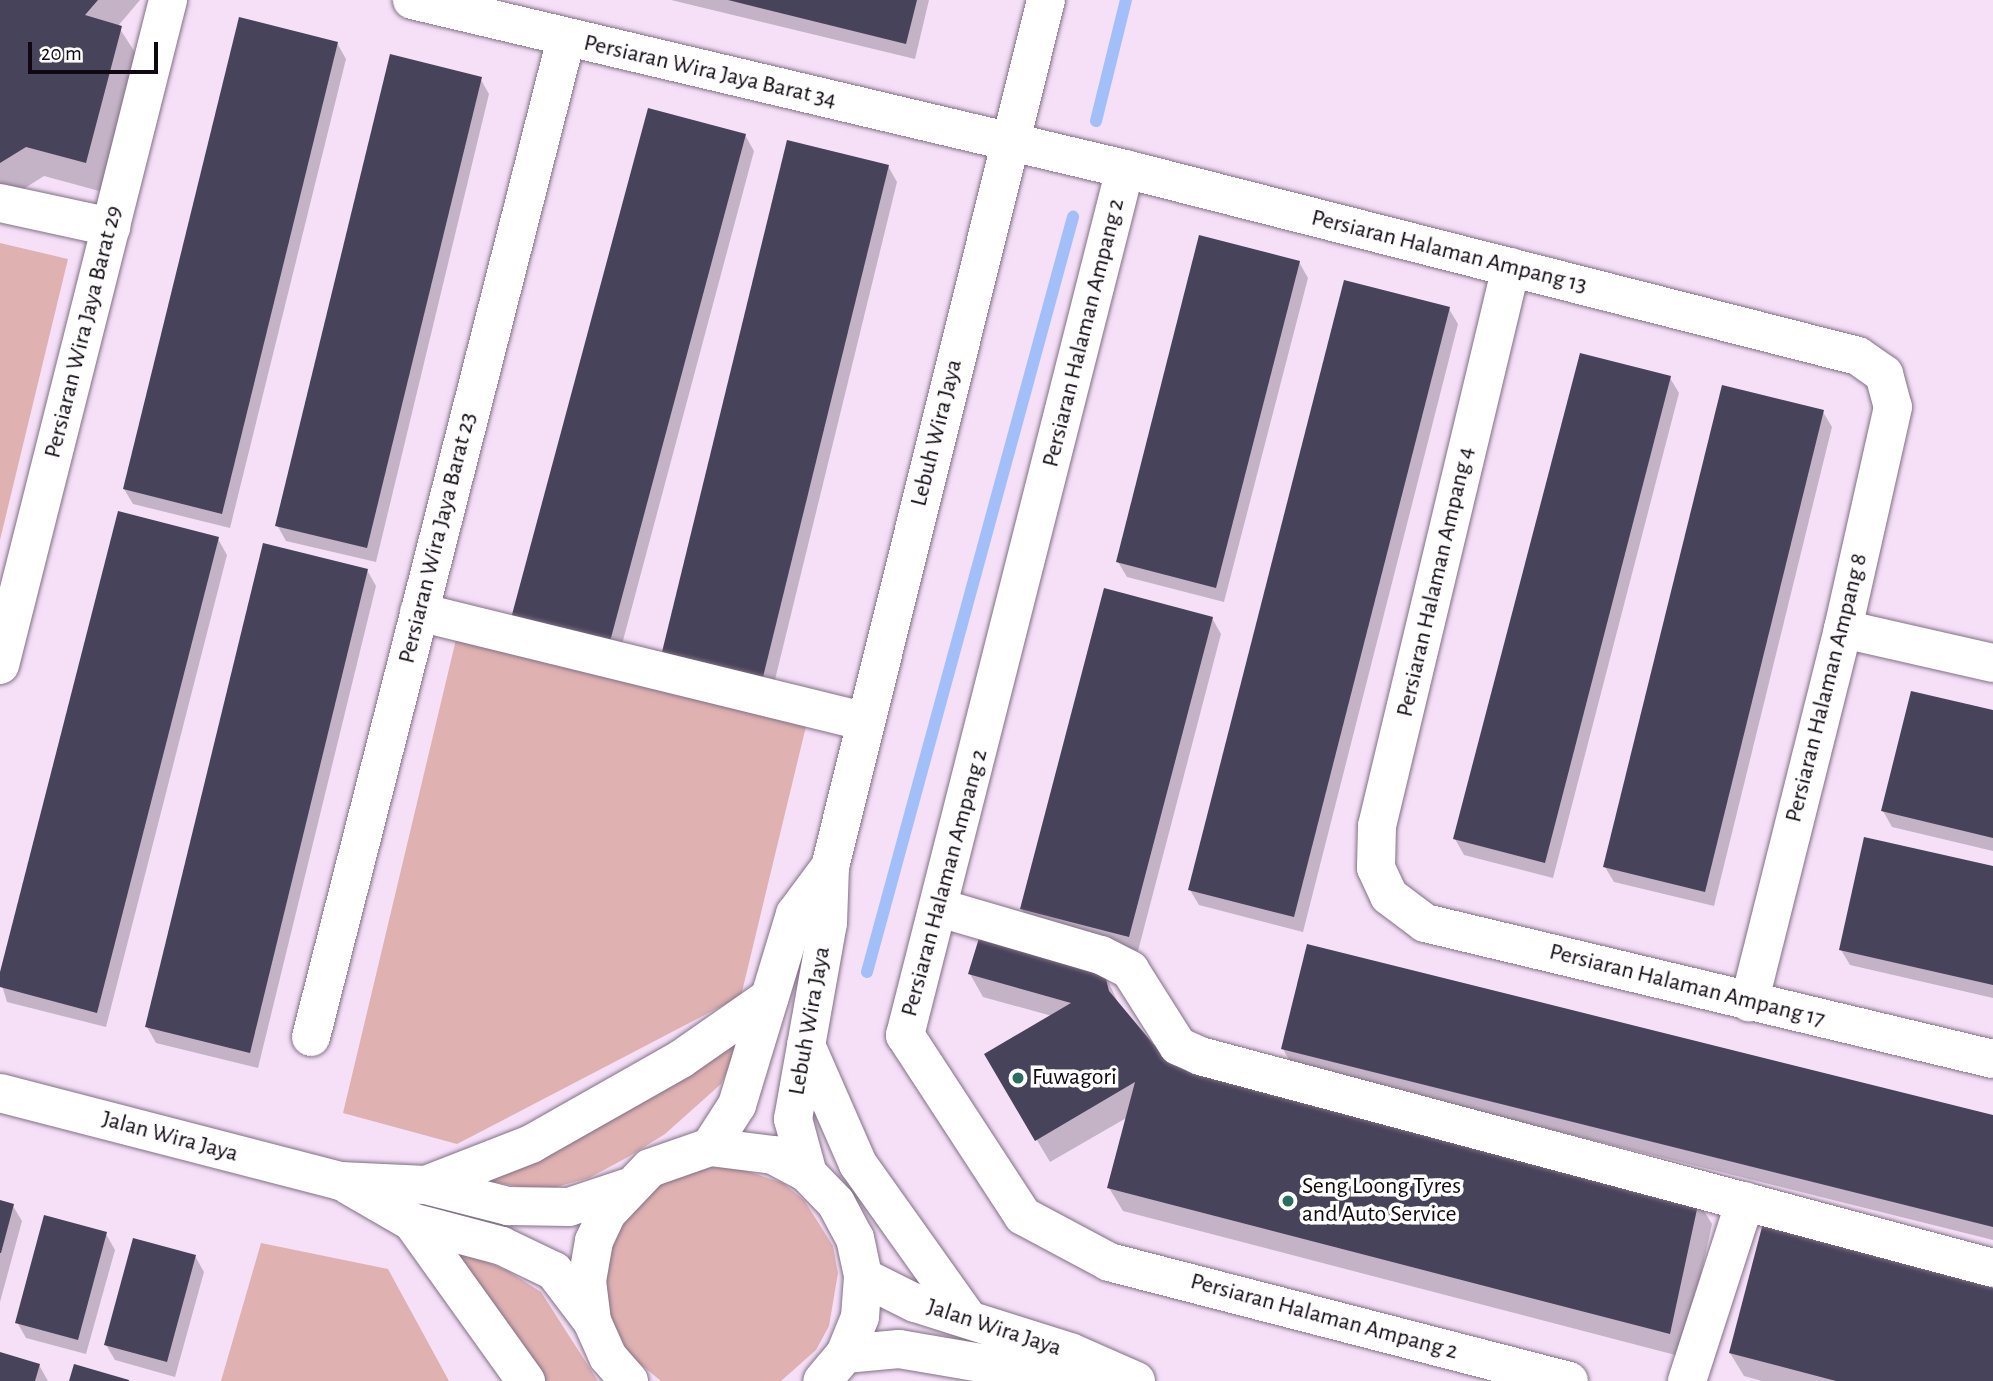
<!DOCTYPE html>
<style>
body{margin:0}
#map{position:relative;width:1993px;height:1381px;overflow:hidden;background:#f5e0f8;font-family:"Alegreya Sans",sans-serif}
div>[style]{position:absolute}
.green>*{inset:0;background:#dfb1b1}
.shadow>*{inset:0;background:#0003}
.stream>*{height:12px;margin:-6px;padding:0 6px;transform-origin:6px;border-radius:6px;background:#a2bffa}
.building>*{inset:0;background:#47435a}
.roads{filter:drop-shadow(0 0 2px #827085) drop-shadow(0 0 2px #827085)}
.minor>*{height:38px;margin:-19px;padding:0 19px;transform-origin:19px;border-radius:19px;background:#fff}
.dots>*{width:19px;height:19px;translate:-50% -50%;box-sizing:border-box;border:4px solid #fff;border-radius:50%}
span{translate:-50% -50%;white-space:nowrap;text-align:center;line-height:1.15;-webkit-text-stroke:7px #fff;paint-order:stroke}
.street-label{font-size:24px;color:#0f0810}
.poi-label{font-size:24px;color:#0f0810}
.left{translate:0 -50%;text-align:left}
.scale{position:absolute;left:28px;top:42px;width:130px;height:32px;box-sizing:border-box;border:4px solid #0f0810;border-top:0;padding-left:9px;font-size:21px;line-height:24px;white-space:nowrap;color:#0f0810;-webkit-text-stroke:5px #fff;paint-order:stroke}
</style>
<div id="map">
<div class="green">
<i style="clip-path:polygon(0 243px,68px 259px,0 540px)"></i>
<i style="clip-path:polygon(458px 631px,808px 718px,741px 996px,457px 1144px,343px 1113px)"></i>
<i style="clip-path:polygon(742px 1040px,721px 1084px,665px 1134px,628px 1157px,589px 1178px,556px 1187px,522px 1187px,482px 1180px)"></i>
<i style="clip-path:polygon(704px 1166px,732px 1166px,783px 1183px,804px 1200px,833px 1246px,838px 1273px,829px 1326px,816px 1350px,781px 1381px,661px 1381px,627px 1353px,613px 1330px,603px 1277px,618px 1225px,654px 1185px)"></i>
<i style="clip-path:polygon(261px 1243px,388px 1269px,449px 1381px,221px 1381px)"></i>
<i style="clip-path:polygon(447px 1245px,508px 1271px,541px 1292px,598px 1381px,535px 1381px)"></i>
</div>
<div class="shadow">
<i style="clip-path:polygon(0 0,140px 0,118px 26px,138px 57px,103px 192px,44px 176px,0 204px)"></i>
<i style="clip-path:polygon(671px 0,929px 0,915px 59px)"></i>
<i style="clip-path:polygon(337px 43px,346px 59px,230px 528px,133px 504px,124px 489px)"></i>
<i style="clip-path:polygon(480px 78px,489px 94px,376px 562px,286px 541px,277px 525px)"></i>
<i style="clip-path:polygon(745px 135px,754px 151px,617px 663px,521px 637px)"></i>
<i style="clip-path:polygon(888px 166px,897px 182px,772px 692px,664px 652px)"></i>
<i style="clip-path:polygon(1299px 262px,1308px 278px,1224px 602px,1127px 577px,1118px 562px)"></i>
<i style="clip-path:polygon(1449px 309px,1458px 324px,1303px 932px,1199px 905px,1190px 890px)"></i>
<i style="clip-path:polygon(1670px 378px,1679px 393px,1553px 878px,1464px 855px,1455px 839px)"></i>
<i style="clip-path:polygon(1823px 412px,1832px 427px,1714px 906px,1614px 882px,1605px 867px)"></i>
<i style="clip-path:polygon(218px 539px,227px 555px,106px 1027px,7px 1002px,0 979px)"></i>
<i style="clip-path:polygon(367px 570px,376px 586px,258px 1068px,156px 1043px,147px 1027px)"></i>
<i style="clip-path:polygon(1212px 618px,1221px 634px,1138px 951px,1030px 924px,1021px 908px)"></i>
<i style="clip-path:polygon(1993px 712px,1993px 851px,1892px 827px,1883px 811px)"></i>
<i style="clip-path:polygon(1993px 867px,1993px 998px,1850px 965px,1841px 950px)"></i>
<i style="clip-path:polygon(1099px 961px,1119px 1005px,1154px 1048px,1698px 1201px,1712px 1224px,1683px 1357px,1123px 1211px,1109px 1188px,1128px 1117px,1050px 1162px,986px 1055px,1052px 1016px,983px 997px,970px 974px)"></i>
<i style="clip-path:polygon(1283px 1049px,1993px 1117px,1993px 1240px,1292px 1065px)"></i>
<i style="clip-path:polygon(0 1202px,13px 1206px,22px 1221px,0 1302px)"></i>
<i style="clip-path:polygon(106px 1234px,115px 1250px,86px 1354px,26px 1338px,17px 1322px)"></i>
<i style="clip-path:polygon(195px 1256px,204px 1272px,175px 1377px,115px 1360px,106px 1345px)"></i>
<i style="clip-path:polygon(1730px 1353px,1993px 1381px,1762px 1381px,1744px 1376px)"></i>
<i style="clip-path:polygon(0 1354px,39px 1365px,48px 1381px,0 1381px)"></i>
</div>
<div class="stream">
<i style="left:1096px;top:121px;width:125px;rotate:-76.1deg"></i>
<i style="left:867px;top:972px;width:783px;rotate:-74.74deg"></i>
</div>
<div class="building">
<i style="clip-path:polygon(0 0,98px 0,85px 15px,122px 26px,86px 163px,26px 147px,0 163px)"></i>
<i style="clip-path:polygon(728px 0,917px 0,906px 44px)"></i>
<i style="clip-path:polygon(239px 17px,338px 42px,222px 514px,123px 489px)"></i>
<i style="clip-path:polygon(390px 54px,482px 77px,367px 548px,275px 526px)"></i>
<i style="clip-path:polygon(648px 108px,746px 134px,608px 649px,510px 622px)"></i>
<i style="clip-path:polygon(787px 140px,889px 165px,763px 677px,662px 652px)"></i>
<i style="clip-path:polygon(1199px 235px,1300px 261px,1216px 588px,1116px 562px)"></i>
<i style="clip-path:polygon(1344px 280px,1450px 307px,1294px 917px,1188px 890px)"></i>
<i style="clip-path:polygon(1580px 353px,1671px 376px,1545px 863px,1453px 839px)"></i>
<i style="clip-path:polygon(1722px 385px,1824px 410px,1705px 892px,1603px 867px)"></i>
<i style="clip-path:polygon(118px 511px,219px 537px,97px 1013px,0 987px,0 972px)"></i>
<i style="clip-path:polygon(263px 543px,368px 569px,250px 1053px,145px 1027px)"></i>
<i style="clip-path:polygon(1104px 588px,1213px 617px,1129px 937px,1020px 909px)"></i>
<i style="clip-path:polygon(1911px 691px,1993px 710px,1993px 838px,1881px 811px)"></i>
<i style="clip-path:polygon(1864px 837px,1993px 866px,1993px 985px,1839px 950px)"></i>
<i style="clip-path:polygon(983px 925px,1101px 959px,1109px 991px,1155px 1046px,1699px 1200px,1670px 1334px,1107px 1188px,1135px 1082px,1035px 1141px,984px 1054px,1071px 1003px,968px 974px)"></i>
<i style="clip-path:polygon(1307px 944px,1993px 1115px,1993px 1227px,1281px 1049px)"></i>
<i style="clip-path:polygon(0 1200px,14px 1204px,1px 1253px,0 1253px)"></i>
<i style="clip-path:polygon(44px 1215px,107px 1232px,78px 1340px,15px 1323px)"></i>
<i style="clip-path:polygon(1763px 1223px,1993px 1283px,1993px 1381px,1836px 1381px,1729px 1353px)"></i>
<i style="clip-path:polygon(133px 1238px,196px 1255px,167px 1362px,104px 1345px)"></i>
<i style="clip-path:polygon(0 1352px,40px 1364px,35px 1381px,0 1381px)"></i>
<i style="clip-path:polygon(74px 1364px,129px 1380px,129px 1381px,69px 1381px)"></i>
</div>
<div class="roads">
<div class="minor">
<i style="left:412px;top:0;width:733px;rotate:13.33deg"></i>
<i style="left:1125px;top:169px;width:756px;rotate:14.31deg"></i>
<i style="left:1858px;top:356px;width:32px;rotate:35deg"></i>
<i style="left:1884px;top:374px;width:34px;rotate:75deg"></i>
<i style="left:1893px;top:407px;width:228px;rotate:102.7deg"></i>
<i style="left:1843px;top:629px;width:385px;rotate:104.1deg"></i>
<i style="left:1125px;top:169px;width:894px;rotate:104.25deg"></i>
<i style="left:905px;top:1035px;width:216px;rotate:56.9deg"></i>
<i style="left:1023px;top:1216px;width:98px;rotate:28.1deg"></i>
<i style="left:1109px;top:1262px;width:475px;rotate:14.5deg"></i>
<i style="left:0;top:203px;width:114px;rotate:12.2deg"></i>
<i style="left:1511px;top:267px;width:575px;rotate:103.48deg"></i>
<i style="left:1377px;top:826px;width:42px;rotate:91.4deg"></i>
<i style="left:1376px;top:868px;width:31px;rotate:65deg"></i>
<i style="left:1389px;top:896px;width:45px;rotate:36.9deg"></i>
<i style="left:1425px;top:923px;width:584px;rotate:13.47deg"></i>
<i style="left:419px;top:612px;width:460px;rotate:13.8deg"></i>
<i style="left:1843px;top:629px;width:154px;rotate:12.8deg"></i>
<i style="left:0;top:665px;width:686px;rotate:-75.82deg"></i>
<i style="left:940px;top:908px;width:168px;rotate:16.3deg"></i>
<i style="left:1101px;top:955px;width:33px;rotate:27deg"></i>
<i style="left:1130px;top:970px;width:90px;rotate:57.7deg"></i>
<i style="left:1178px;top:1046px;width:24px;rotate:24deg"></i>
<i style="left:1200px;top:1056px;width:821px;rotate:14.97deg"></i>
<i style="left:311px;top:1037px;width:1030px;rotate:-75.67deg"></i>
<i style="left:806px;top:1045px;width:130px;rotate:66.4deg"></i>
<i style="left:858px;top:1164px;width:190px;rotate:54.6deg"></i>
<i style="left:0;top:1093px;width:351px;rotate:14.5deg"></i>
<i style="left:340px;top:1181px;width:86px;rotate:2.7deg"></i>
<i style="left:426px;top:1185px;width:85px;rotate:14.4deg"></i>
<i style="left:508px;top:1206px;width:61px;rotate:0.9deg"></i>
<i style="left:569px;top:1207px;width:60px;rotate:-18.4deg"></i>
<i style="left:710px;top:1147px;width:50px;rotate:-57.3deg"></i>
<i style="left:737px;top:1105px;width:200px;rotate:-73.1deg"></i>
<i style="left:795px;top:914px;width:59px;rotate:-53.3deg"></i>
<i style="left:808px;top:1174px;width:57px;rotate:-105.3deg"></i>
<i style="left:793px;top:1119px;width:199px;rotate:-79.9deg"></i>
<i style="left:828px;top:923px;width:56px;rotate:-88deg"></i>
<i style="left:830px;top:867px;width:894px;rotate:-76.01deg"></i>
<i style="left:348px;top:1185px;width:74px;rotate:30deg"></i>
<i style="left:412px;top:1222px;width:93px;rotate:14.9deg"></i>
<i style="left:502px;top:1246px;width:58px;rotate:25.7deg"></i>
<i style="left:554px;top:1271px;width:61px;rotate:52.9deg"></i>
<i style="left:426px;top:1185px;width:113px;rotate:-21.3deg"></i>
<i style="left:531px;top:1144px;width:172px;rotate:-29.5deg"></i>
<i style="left:681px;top:1059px;width:108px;rotate:-34.9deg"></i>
<i style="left:412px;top:1222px;width:196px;rotate:54.4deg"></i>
<i style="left:863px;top:1277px;width:58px;rotate:26.6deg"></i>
<i style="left:915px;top:1303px;width:163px;rotate:17.5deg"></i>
<i style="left:1070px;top:1352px;width:72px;rotate:23.7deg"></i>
<i style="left:845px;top:1354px;width:54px;rotate:-5.3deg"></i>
<i style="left:899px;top:1349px;width:165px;rotate:9.7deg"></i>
<i style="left:1062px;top:1377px;width:51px;rotate:1.1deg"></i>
<i style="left:629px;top:1381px;width:32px;rotate:-131deg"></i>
<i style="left:608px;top:1357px;width:39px;rotate:-114deg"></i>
<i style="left:592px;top:1321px;width:40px;rotate:-97.1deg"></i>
<i style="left:587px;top:1281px;width:41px;rotate:-80.1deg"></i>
<i style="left:594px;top:1241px;width:31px;rotate:-65deg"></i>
<i style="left:607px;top:1213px;width:62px;rotate:-46.3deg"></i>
<i style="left:650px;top:1168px;width:64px;rotate:-19.3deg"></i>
<i style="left:710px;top:1147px;width:64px;rotate:7.2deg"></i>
<i style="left:773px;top:1155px;width:40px;rotate:28deg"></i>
<i style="left:808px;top:1174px;width:40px;rotate:46deg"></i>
<i style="left:836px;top:1203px;width:40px;rotate:62deg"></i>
<i style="left:855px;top:1238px;width:40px;rotate:78deg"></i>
<i style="left:863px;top:1277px;width:40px;rotate:94.3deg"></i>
<i style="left:860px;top:1317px;width:40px;rotate:112deg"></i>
<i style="left:845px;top:1354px;width:35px;rotate:130deg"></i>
<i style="left:1687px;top:1381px;width:189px;rotate:-72.1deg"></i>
</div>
</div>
<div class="dots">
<i style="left:1018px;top:1078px;background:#2a6e60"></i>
<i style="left:1288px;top:1201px;background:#2a6e60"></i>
</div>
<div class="street-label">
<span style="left:710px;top:72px;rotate:13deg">Persiaran Wira Jaya Barat 34</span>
<span style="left:1449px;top:252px;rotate:14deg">Persiaran Halaman Ampang 13</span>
<span style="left:84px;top:332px;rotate:-76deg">Persiaran Wira Jaya Barat 29</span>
<span style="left:1084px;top:333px;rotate:-76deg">Persiaran Halaman Ampang 2</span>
<span style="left:937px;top:433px;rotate:-76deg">Lebuh Wira Jaya</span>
<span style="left:438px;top:538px;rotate:-76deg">Persiaran Wira Jaya Barat 23</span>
<span style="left:1436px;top:582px;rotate:-77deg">Persiaran Halaman Ampang 4</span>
<span style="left:1827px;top:688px;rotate:-76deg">Persiaran Halaman Ampang 8</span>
<span style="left:945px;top:883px;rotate:-75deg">Persiaran Halaman Ampang 2</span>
<span style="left:1687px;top:986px;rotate:14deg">Persiaran Halaman Ampang 17</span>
<span style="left:810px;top:1021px;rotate:-80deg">Lebuh Wira Jaya</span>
<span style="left:170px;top:1137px;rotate:15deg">Jalan Wira Jaya</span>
<span style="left:1324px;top:1317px;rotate:15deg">Persiaran Halaman Ampang 2</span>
<span style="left:994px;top:1328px;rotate:18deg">Jalan Wira Jaya</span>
</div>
<div class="poi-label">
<span class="left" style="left:1032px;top:1078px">Fuwagori</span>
<span class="left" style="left:1302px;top:1201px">Seng Loong Tyres<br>and Auto Service</span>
</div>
<div class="scale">20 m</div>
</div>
